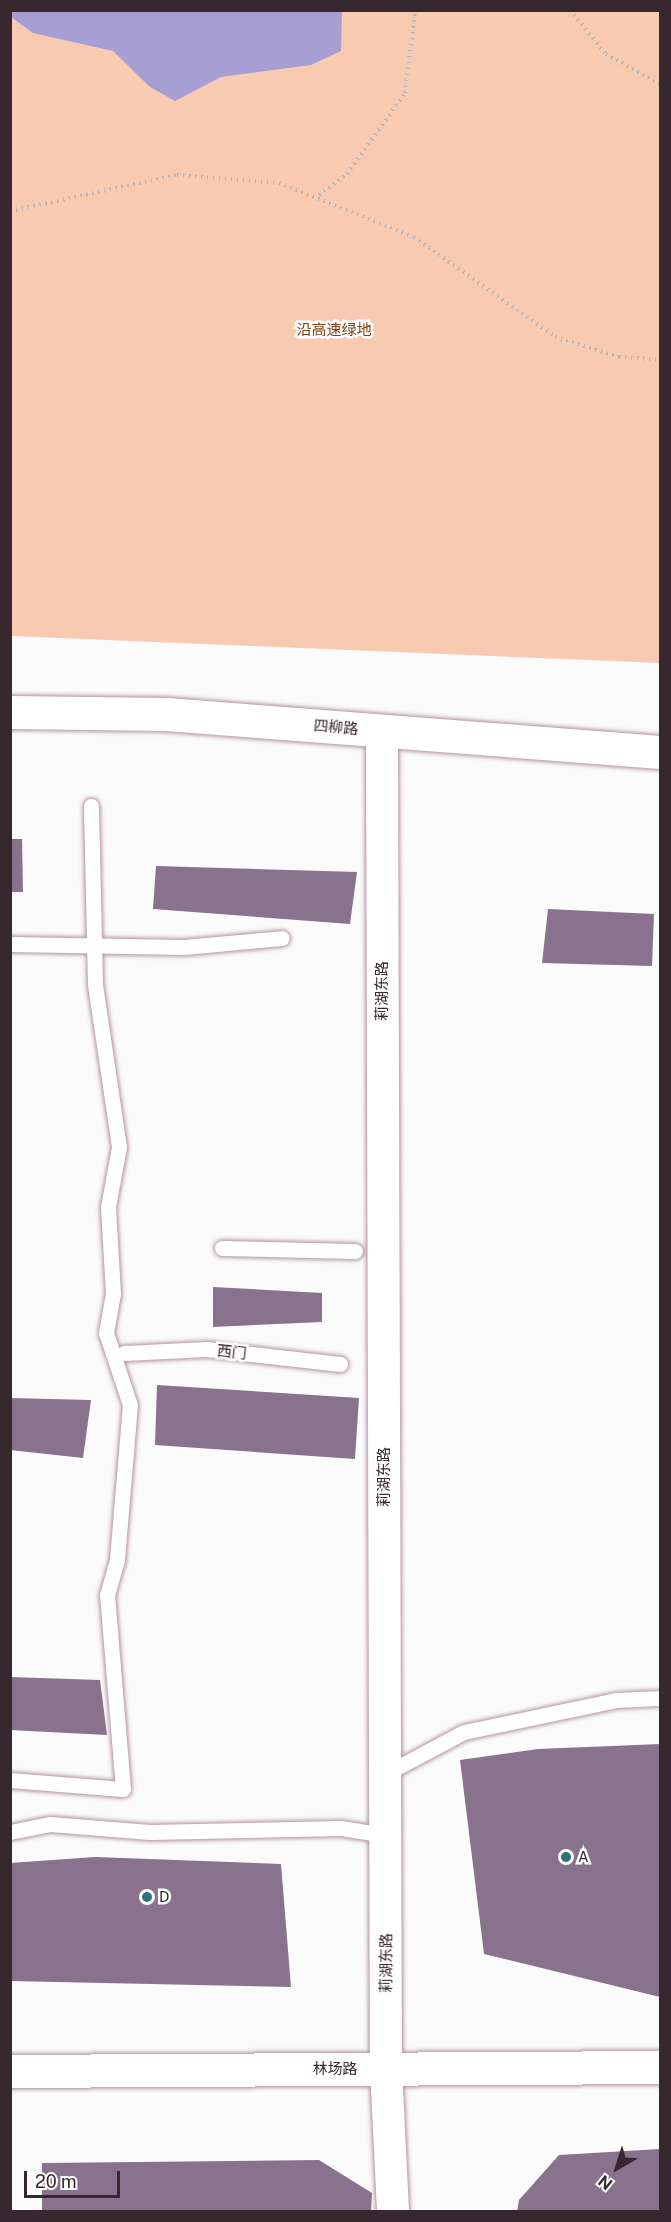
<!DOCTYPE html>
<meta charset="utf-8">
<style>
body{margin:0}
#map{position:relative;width:671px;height:2222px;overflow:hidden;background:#fbfbfb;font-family:"Public Sans","Noto Sans SC",sans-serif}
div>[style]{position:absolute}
.green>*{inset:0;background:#f8cab2}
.water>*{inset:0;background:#a79fd4}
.building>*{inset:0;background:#89728d}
.path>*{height:4px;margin-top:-2px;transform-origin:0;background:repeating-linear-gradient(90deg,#b8b3b6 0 1.5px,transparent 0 6px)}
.roads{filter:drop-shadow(0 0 2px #b692a2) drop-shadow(0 0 2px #b692a2)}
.service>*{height:15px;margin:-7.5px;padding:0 7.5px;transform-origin:7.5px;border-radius:7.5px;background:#fff}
.minor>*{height:32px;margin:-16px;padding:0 16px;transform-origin:16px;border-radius:16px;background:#fff}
.tertiary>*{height:33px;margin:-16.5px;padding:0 16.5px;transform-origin:16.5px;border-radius:16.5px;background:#fff}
.dots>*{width:16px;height:16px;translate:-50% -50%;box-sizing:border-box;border:3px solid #fff;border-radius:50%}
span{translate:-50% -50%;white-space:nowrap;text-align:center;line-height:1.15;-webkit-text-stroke:5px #fff;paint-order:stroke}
.park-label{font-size:15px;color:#834016}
.street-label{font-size:15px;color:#37282f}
.poi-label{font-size:15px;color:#37282f}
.left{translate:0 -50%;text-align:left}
.frame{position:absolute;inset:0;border:12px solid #37282f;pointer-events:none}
.north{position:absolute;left:587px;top:2138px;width:60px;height:60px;-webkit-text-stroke:4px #fff;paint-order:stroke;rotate:219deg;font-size:16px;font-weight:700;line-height:24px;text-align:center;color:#37282f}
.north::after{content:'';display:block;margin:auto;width:21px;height:27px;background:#37282f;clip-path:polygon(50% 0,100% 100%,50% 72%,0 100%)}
.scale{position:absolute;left:24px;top:2171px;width:96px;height:27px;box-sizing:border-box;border:3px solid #37282f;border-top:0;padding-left:8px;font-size:18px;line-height:21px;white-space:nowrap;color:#37282f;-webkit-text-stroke:4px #fff;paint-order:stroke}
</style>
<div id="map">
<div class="green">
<i style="clip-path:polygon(11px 11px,660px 11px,660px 663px,11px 636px)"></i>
</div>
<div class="water">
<i style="clip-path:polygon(11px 10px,342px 11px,341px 51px,311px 65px,221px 77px,175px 101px,150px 87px,113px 51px,33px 33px,11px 17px)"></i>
</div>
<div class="building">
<i style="clip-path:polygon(10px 839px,22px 839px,23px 892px,10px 892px)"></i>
<i style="clip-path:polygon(156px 866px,357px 872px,350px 924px,153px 909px)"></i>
<i style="clip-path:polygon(548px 909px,654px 914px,652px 966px,542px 963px)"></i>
<i style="clip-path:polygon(213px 1287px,322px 1293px,322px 1322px,213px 1327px)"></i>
<i style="clip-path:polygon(157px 1385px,359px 1398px,355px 1459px,155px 1445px)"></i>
<i style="clip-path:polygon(10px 1398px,91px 1400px,83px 1458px,10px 1450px)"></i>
<i style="clip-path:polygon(10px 1677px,100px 1680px,107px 1735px,10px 1730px)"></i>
<i style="clip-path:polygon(660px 1744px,660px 1997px,484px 1954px,460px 1760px,538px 1749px)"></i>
<i style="clip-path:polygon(95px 1857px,281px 1864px,291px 1987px,10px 1981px,10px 1863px)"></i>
<i style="clip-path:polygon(660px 2149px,660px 2212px,517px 2212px,519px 2200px,559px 2155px)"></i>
<i style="clip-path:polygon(319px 2160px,372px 2193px,371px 2212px,42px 2212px,42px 2163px)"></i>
</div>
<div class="path">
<i style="left:570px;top:10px;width:57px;rotate:50.7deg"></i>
<i style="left:606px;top:54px;width:62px;rotate:29.1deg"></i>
<i style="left:319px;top:195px;width:35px;rotate:-37deg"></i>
<i style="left:347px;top:174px;width:100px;rotate:-54.4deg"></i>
<i style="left:405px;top:93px;width:84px;rotate:-83.1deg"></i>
<i style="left:10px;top:211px;width:171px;rotate:-12.2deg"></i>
<i style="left:177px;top:175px;width:102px;rotate:4.5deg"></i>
<i style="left:279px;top:183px;width:145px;rotate:21.8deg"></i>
<i style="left:414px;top:237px;width:173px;rotate:35.3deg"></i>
<i style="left:555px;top:337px;width:67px;rotate:17.4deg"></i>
<i style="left:619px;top:357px;width:41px;rotate:4.2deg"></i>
</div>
<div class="roads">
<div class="service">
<i style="left:10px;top:944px;width:174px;rotate:1deg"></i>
<i style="left:184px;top:947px;width:98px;rotate:-5.2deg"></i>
<i style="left:222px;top:1248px;width:133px;rotate:1.3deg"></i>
<i style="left:124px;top:1353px;width:83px;rotate:-2.8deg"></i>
<i style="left:207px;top:1349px;width:134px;rotate:6.4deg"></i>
<i style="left:385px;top:1774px;width:89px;rotate:-28deg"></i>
<i style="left:464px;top:1732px;width:155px;rotate:-11.9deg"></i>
<i style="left:616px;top:1700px;width:44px;rotate:-2.6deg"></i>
<i style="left:10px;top:1780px;width:113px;rotate:4.6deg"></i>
<i style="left:123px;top:1789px;width:195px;rotate:-94.7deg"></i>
<i style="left:107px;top:1595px;width:37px;rotate:-74deg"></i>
<i style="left:117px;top:1559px;width:155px;rotate:-85.2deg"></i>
<i style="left:130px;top:1405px;width:76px;rotate:-108.4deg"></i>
<i style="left:106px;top:1333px;width:40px;rotate:-80deg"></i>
<i style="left:113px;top:1294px;width:87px;rotate:-93.3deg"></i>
<i style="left:108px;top:1207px;width:61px;rotate:-79.6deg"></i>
<i style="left:119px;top:1147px;width:165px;rotate:-98.4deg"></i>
<i style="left:95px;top:984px;width:178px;rotate:-91.3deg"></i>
<i style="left:10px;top:1832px;width:41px;rotate:-11.3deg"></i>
<i style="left:50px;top:1824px;width:100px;rotate:4.6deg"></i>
<i style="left:150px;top:1832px;width:191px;rotate:-1.2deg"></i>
<i style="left:341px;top:1828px;width:45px;rotate:9deg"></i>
</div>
<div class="minor">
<i style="left:382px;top:742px;width:1326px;rotate:89.83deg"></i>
<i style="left:386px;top:2068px;width:144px;rotate:87.2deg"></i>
</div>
<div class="tertiary">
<i style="left:10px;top:712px;width:156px;rotate:0.7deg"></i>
<i style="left:166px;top:714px;width:495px;rotate:4.4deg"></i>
<i style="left:10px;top:2071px;width:650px;rotate:-0.35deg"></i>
</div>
</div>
<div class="dots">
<i style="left:566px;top:1857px;background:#297379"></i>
<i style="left:147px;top:1897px;background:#297379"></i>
</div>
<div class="park-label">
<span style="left:334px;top:330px">沿高速绿地</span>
</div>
<div class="street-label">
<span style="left:336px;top:727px;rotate:5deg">四柳路</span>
<span style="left:382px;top:991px;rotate:-90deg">莉湖东路</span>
<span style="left:232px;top:1352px;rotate:6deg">西门</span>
<span style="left:384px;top:1477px;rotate:-90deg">莉湖东路</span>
<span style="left:386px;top:1963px;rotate:-90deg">莉湖东路</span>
<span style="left:335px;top:2069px">林场路</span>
</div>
<div class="poi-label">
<span class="left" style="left:578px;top:1857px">A</span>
<span class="left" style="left:159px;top:1897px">D</span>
</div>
<div class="frame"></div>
<div class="north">N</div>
<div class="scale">20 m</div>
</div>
